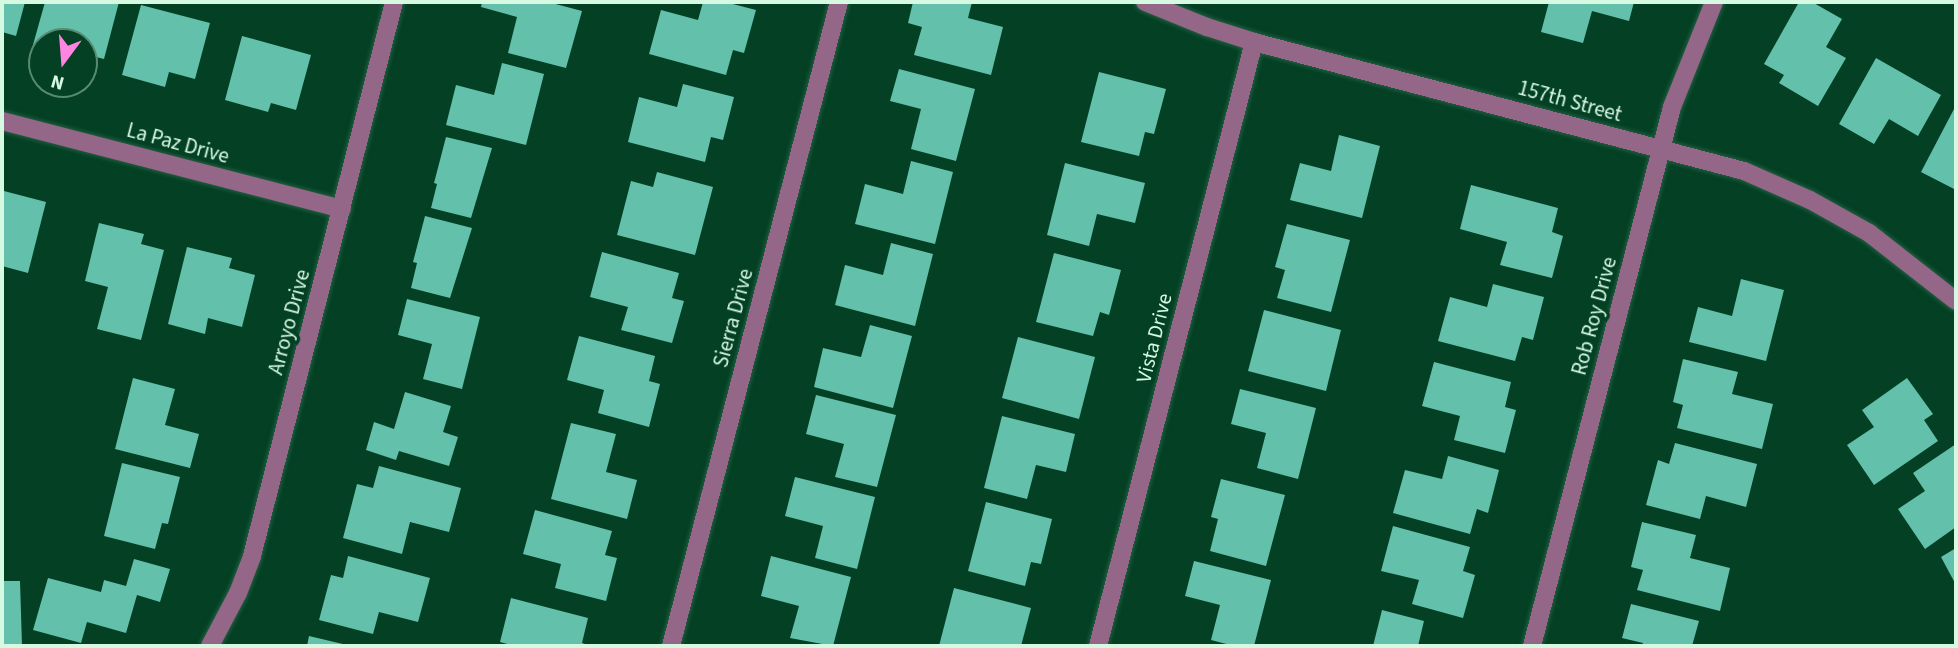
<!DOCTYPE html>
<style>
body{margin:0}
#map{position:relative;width:1958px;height:648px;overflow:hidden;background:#034024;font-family:"Source Sans 3",sans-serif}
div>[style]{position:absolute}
.building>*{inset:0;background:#63c0ab}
.roads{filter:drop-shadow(0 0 2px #255e42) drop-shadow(0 0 2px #255e42)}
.street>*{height:18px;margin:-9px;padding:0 9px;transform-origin:9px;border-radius:9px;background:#946687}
span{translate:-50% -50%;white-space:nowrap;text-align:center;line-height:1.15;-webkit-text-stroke:7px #034024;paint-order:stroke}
.street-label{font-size:21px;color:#d6f9e2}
.frame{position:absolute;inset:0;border:4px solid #d6f9e2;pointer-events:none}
.north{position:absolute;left:28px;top:28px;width:70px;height:70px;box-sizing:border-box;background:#034024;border:2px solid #578a70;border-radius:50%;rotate:196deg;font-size:19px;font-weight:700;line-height:28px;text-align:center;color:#d6f9e2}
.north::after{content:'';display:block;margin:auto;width:24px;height:32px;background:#fe86e1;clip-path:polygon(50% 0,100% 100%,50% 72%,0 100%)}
</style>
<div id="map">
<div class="building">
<i style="clip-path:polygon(2px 2px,25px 2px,16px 36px,2px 32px)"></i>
<i style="clip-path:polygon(45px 2px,119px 2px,104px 59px,84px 54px,84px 42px,42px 42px,42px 55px,31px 52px)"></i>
<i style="clip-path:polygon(482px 2px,548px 2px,582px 11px,566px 68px,508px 53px,517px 17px,481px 7px)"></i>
<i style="clip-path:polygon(703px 2px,725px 2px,756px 10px,744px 53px,733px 50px,726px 75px,649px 54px,661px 10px,698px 20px)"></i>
<i style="clip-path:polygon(913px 2px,972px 2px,968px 18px,1003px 27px,991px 75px,914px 55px,922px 27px,908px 23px)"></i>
<i style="clip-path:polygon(1549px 2px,1634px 2px,1629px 21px,1592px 11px,1583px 43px,1541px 32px)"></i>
<i style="clip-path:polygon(1799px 2px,1812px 2px,1842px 19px,1826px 47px,1846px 58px,1818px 106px,1779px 83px,1784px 75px,1764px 64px)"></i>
<i style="clip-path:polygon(141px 5px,210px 23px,195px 79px,169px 72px,165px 87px,122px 75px)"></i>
<i style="clip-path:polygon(242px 36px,311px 55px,296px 110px,271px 103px,268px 112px,225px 100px)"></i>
<i style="clip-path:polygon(1876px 58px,1941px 95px,1918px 136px,1889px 119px,1874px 144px,1839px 124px)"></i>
<i style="clip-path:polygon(502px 63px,544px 74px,526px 145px,446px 125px,456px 85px,494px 95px)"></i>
<i style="clip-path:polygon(899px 69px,975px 89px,956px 161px,911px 149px,921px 109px,890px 101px)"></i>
<i style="clip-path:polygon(1099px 72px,1166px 89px,1154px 134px,1145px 132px,1139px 156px,1081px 142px)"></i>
<i style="clip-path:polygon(683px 84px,734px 97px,723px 140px,711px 137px,705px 162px,628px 142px,639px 97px,677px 107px)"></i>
<i style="clip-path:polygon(1954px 109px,1956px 111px,1956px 190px,1921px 172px)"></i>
<i style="clip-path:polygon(1339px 135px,1380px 146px,1362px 218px,1290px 200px,1300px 163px,1331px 171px)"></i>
<i style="clip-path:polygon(446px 137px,492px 148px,471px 218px,431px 208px,437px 184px,434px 183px)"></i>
<i style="clip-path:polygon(911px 161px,953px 172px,935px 244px,855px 224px,865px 184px,903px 194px)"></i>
<i style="clip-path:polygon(1065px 163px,1145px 183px,1135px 223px,1097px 214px,1089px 246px,1047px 235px)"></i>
<i style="clip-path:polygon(657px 172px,713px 187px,695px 255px,617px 235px,631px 181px,653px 187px)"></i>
<i style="clip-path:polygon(1471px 185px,1558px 208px,1552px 232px,1563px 236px,1552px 278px,1500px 265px,1507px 242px,1460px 229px)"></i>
<i style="clip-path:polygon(4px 191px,46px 202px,28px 273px,2px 266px)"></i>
<i style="clip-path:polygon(425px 216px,472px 228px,450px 298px,411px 288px,417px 263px,413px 262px)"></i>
<i style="clip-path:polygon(99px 223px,144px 234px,141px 244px,164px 250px,141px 340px,97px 329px,108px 287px,85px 281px)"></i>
<i style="clip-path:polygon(1287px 224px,1350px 240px,1331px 312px,1277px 298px,1285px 270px,1275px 267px)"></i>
<i style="clip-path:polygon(891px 243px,933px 254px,915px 326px,835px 305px,845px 265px,883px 275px)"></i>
<i style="clip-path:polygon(187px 247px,232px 258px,229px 268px,255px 275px,242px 327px,208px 318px,205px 334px,168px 324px)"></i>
<i style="clip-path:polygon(602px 252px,679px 273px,672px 298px,684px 301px,672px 343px,621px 330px,628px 307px,590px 297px)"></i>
<i style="clip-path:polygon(1054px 253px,1121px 270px,1109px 315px,1100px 312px,1093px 336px,1036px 322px)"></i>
<i style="clip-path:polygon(1741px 279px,1784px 290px,1766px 361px,1689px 342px,1698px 307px,1732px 316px)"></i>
<i style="clip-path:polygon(1493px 284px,1544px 297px,1533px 340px,1522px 337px,1515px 361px,1438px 341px,1450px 297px,1487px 307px)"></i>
<i style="clip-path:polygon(407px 299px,480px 317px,462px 389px,423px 379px,432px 344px,398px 335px)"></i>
<i style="clip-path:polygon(1264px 310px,1341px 330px,1326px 391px,1248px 371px)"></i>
<i style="clip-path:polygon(870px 325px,912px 336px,893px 408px,814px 387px,823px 348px,861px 357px)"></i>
<i style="clip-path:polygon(579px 336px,655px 356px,649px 381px,660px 384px,649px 427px,598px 413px,604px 390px,567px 380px)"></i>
<i style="clip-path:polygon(1018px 337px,1095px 357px,1079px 419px,1002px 398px)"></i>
<i style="clip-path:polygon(1683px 359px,1738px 372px,1732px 394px,1773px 404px,1762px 449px,1677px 428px,1683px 405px,1673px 402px)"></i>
<i style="clip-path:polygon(1434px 362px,1511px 382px,1505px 407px,1516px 410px,1505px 453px,1454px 440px,1460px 416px,1422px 406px)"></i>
<i style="clip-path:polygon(133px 378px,175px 389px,165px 425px,199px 434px,190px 468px,115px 449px)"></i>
<i style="clip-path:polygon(1907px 378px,1933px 414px,1924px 420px,1938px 441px,1874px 485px,1847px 445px,1874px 427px,1862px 410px)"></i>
<i style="clip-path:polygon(1240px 389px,1316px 408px,1298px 479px,1257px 468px,1266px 433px,1231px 424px)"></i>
<i style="clip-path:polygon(405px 392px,451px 406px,443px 432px,458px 437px,449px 466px,399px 451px,396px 460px,366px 450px,374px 422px,394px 429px)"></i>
<i style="clip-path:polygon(816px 395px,896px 415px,877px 487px,835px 477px,844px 444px,806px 434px)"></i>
<i style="clip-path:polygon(1002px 416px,1075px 434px,1066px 472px,1036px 465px,1027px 499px,984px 488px)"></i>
<i style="clip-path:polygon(571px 423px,616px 434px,606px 472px,637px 480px,627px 519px,551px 499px)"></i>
<i style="clip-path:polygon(1675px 443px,1757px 464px,1746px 507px,1706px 496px,1700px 519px,1646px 505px,1658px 460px,1669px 464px)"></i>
<i style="clip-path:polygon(1956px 444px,1956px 527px,1925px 549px,1898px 509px,1925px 491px,1913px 473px)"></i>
<i style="clip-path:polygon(1448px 456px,1499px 470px,1488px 513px,1477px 509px,1470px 534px,1393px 513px,1405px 470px,1442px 479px)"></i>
<i style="clip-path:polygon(122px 463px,180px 477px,168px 524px,162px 523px,155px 549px,104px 536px)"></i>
<i style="clip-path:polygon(379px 466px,461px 488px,449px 532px,410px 522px,402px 554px,343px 538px,357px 484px,373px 488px)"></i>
<i style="clip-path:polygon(795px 477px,875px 497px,857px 569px,815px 558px,823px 526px,785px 516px)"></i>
<i style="clip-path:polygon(1221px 479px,1285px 495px,1266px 566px,1210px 551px,1218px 519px,1211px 517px)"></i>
<i style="clip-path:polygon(986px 502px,1052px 519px,1041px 564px,1031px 562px,1025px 586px,968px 571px)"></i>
<i style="clip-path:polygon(535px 510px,612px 531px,605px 555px,617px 558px,606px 601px,555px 588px,561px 564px,523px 554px)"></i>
<i style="clip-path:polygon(1642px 522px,1696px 535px,1690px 558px,1730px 568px,1720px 611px,1637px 590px,1643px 570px,1631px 567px)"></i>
<i style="clip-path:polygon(1393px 526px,1470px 547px,1463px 571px,1475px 575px,1463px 618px,1412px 604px,1419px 580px,1381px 571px)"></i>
<i style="clip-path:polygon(1956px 548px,1956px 585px,1941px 557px)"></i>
<i style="clip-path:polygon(348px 556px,430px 578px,418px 622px,379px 612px,373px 634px,319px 620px,331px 575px,343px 578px)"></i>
<i style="clip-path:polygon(771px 556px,851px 577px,833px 646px,790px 638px,799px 606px,761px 596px)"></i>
<i style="clip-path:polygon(134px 559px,170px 569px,160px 602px,137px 595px,126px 633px,87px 622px,81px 643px,33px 630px,48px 578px,101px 592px,104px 580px,126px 586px)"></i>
<i style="clip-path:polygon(1194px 561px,1271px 580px,1254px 646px,1234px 646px,1211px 640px,1220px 605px,1185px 596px)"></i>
<i style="clip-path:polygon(2px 581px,20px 581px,22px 646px,2px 646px)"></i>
<i style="clip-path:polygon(954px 588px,1031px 608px,1021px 646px,939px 646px)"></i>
<i style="clip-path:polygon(511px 598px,588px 618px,582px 643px,591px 646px,515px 646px,500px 642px)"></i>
<i style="clip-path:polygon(1631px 604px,1699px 621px,1692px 646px,1642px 646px,1643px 643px,1622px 638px)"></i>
<i style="clip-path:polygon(1382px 610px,1424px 621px,1418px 646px,1373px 646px)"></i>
<i style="clip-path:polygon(309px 636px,347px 645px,347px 646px,307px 646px)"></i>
</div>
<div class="roads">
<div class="street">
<i style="left:1145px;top:2px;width:67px;rotate:22deg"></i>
<i style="left:1207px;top:27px;width:49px;rotate:17.7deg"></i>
<i style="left:1254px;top:42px;width:507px;rotate:14.75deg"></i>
<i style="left:1744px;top:171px;width:72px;rotate:23.7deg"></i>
<i style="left:1810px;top:200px;width:68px;rotate:29.2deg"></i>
<i style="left:1869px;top:233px;width:110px;rotate:38deg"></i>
<i style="left:2px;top:121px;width:351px;rotate:14.5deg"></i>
<i style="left:210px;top:646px;width:60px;rotate:-62.2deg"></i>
<i style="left:238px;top:593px;width:40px;rotate:-69deg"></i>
<i style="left:252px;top:556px;width:572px;rotate:-75.62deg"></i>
<i style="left:671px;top:646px;width:666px;rotate:-75.38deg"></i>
<i style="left:1098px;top:646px;width:624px;rotate:-75.52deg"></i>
<i style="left:1532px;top:646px;width:557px;rotate:-75.44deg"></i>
<i style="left:1672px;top:107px;width:113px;rotate:-68.2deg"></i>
</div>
</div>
<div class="street-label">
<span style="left:1570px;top:101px;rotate:15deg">157th Street</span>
<span style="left:178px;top:143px;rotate:15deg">La Paz Drive</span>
<span style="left:1594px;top:316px;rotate:-75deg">Rob Roy Drive</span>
<span style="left:733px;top:318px;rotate:-75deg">Sierra Drive</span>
<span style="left:289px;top:322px;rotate:-75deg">Arroyo Drive</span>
<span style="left:1154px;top:338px;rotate:-76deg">Vista Drive</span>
</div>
<div class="frame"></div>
<div class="north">N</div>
</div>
